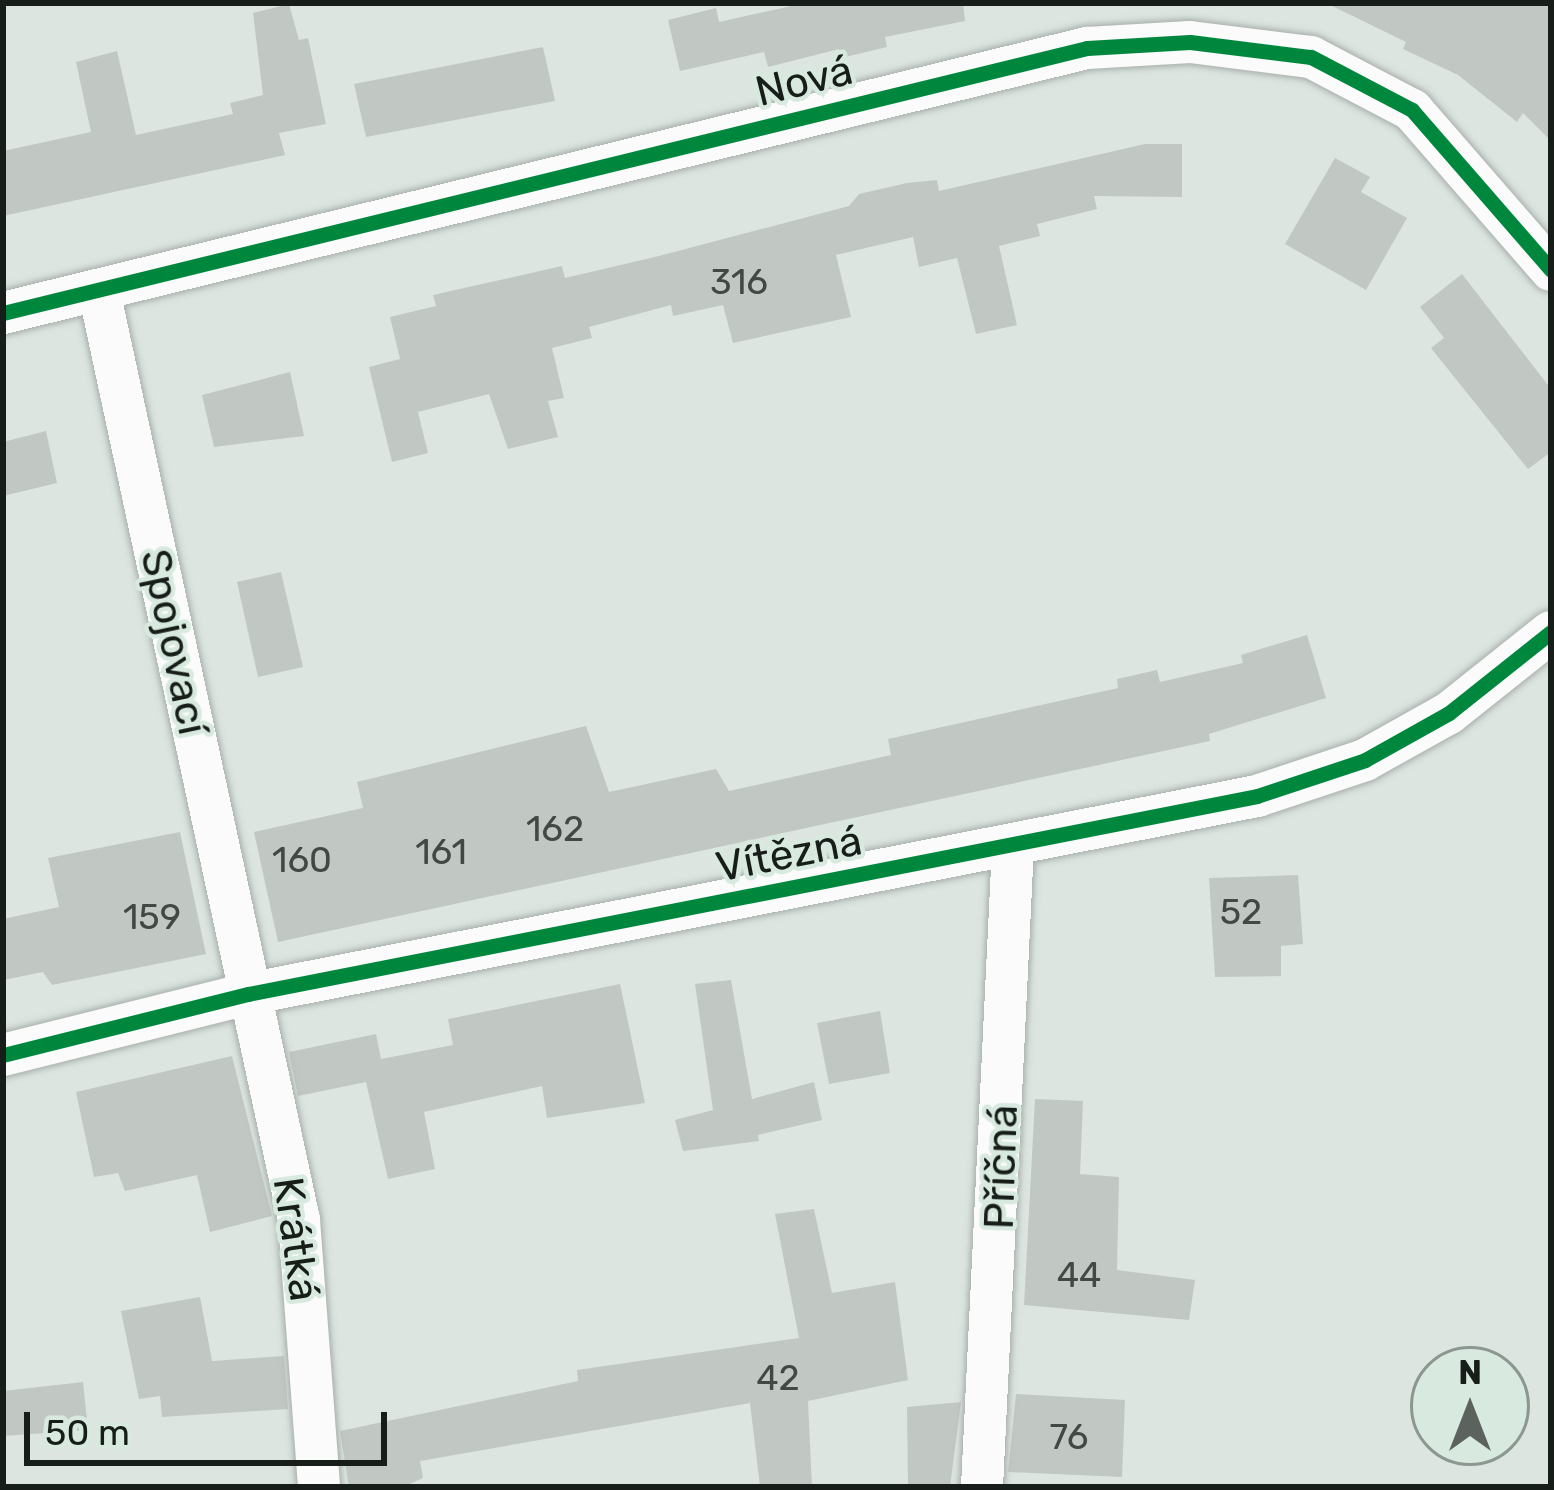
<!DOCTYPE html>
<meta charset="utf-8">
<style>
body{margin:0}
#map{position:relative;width:1554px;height:1490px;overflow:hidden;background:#dce5e0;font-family:Rubik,sans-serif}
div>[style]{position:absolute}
.building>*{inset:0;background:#c1c8c4}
.roads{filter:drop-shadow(0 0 3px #a8afab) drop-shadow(0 0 3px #a8afab)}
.minor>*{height:42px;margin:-21px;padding:0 21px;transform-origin:21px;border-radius:21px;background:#fafbfa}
.cycleway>*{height:15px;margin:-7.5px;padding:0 7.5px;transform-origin:7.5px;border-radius:7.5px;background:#00873e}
span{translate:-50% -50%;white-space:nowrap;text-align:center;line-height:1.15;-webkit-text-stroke:9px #d8e9df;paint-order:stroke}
.number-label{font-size:36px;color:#424844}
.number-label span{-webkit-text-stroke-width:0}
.street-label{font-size:42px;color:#171d19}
.frame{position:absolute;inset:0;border:6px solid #171d19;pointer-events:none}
.north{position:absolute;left:1410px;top:1346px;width:120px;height:120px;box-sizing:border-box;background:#d8e9df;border:3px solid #8b9790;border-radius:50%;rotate:0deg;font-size:33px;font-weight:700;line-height:48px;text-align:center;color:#171d19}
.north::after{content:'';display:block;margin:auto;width:42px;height:54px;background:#5c635f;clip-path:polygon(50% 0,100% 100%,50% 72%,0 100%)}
.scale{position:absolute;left:24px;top:1412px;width:363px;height:54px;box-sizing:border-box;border:6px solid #171d19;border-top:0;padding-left:15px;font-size:36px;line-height:42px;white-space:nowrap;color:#171d19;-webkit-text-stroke:9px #d8e9df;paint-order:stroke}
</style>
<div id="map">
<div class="building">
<i style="clip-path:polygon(805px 3px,963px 3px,965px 21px,885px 37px,887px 47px,841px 58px,839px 49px,768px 67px,764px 52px,680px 71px,668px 20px,716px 8px,719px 22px)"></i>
<i style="clip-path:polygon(1326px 3px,1551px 3px,1551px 141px,1523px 113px,1517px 122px,1458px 75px,1403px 49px,1406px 42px)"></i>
<i style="clip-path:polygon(289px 4px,299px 40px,308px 38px,326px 124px,279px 133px,285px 155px,3px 216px,3px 151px,91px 132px,76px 62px,117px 51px,136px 135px,233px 114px,230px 103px,263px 95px,253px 13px)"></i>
<i style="clip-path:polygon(543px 47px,555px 101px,366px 137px,354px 84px)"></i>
<i style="clip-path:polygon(1145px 144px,1182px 144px,1182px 197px,1094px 196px,1097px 209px,1037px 224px,1040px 236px,999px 246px,1017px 325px,976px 334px,957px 258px,919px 267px,913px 237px,836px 255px,851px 317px,733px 343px,723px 305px,673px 316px,671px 305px,589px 327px,592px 338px,552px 348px,564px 398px,548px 401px,558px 437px,508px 449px,489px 394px,418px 412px,428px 453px,392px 462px,369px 367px,400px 359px,390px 317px,436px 306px,433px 295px,562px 266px,565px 278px,659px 256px,849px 206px,859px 194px,907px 183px,937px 180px,939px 191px)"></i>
<i style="clip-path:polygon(1335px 158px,1370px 177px,1361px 192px,1407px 218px,1366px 290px,1285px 244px)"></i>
<i style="clip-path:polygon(1462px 274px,1551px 389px,1551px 452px,1528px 469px,1431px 348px,1444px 338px,1420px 307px)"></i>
<i style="clip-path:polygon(290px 372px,304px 436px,214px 447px,202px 395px)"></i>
<i style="clip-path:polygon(46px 431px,57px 483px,3px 496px,3px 442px)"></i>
<i style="clip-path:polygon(281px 572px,303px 667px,258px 677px,237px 582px)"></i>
<i style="clip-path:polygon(1307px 635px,1326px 698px,1209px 734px,1210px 741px,278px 942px,254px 832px,363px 808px,357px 782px,586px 726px,609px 792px,716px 769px,729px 791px,891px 755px,888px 739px,1118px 688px,1117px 679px,1157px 670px,1160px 682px,1243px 663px,1241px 655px)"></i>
<i style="clip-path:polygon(180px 832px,206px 954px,52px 985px,43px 972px,3px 980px,3px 919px,59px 907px,48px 858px)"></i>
<i style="clip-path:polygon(1298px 875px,1303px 944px,1281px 946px,1281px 976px,1215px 977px,1209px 878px)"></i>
<i style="clip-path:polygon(731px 980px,752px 1099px,814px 1082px,822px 1120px,758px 1135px,759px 1141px,683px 1151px,675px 1120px,713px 1110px,695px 984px)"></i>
<i style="clip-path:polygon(620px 984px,645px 1103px,547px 1118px,542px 1086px,424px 1112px,435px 1169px,388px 1179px,366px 1082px,298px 1096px,289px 1052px,376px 1034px,381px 1059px,453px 1045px,448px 1019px)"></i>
<i style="clip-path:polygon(880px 1011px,890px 1073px,829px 1084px,817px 1023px)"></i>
<i style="clip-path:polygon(232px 1056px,272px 1216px,210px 1232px,197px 1175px,125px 1191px,118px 1173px,94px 1177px,76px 1092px)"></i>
<i style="clip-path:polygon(1035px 1099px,1083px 1101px,1080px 1174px,1119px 1177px,1117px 1270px,1195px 1280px,1189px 1320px,1024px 1305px)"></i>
<i style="clip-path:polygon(814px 1209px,832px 1293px,895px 1282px,908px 1380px,808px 1401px,812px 1487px,760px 1487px,750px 1403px,420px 1461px,423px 1478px,403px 1487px,349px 1487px,340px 1431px,578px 1381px,577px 1370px,799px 1338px,775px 1214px)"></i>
<i style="clip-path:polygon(200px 1297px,212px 1361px,284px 1356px,288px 1409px,162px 1417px,160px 1396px,139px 1399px,121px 1311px)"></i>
<i style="clip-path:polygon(83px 1382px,88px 1430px,3px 1436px,3px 1391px)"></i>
<i style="clip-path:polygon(1016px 1394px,1125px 1400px,1122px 1477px,1008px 1472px)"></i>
<i style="clip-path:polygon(961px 1402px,950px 1487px,908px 1487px,907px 1407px)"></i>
</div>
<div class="roads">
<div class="minor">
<i style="left:99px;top:291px;width:950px;rotate:77.85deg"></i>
<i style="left:299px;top:1220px;width:268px;rotate:85.7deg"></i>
<i style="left:3px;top:313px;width:1116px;rotate:-13.74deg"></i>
<i style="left:1087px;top:48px;width:103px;rotate:-3.3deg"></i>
<i style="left:1190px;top:42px;width:122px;rotate:7.1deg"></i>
<i style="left:1311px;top:57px;width:114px;rotate:27.7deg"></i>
<i style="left:1412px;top:110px;width:212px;rotate:49deg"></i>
<i style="left:3px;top:1055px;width:252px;rotate:-14deg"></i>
<i style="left:248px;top:994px;width:1028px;rotate:-11.1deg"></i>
<i style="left:1257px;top:796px;width:114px;rotate:-18.4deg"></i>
<i style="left:1365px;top:760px;width:96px;rotate:-29.2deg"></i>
<i style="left:1449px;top:713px;width:130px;rotate:-38.5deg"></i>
<i style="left:982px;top:1487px;width:641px;rotate:-87.23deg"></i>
</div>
</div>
<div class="cycleway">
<i style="left:3px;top:313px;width:1116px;rotate:-13.74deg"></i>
<i style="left:1087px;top:48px;width:103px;rotate:-3.3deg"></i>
<i style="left:1190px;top:42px;width:122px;rotate:7.1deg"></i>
<i style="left:1311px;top:57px;width:114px;rotate:27.7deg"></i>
<i style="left:1412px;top:110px;width:212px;rotate:49deg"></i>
<i style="left:3px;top:1055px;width:252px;rotate:-14deg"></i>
<i style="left:248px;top:994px;width:1028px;rotate:-11.1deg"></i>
<i style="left:1257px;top:796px;width:114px;rotate:-18.4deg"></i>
<i style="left:1365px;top:760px;width:96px;rotate:-29.2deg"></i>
<i style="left:1449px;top:713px;width:130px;rotate:-38.5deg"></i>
</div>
<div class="number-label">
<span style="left:739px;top:282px">316</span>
<span style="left:555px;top:829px">162</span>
<span style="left:441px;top:852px">161</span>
<span style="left:302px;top:860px">160</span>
<span style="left:1241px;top:912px">52</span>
<span style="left:152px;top:917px">159</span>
<span style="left:1079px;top:1275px">44</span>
<span style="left:778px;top:1378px">42</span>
<span style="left:1069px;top:1437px">76</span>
</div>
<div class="street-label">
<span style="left:804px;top:81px;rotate:-14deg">Nová</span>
<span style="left:174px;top:642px;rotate:78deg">Spojovací</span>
<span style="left:789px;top:854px;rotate:-11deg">Vítězná</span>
<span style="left:1001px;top:1167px;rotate:-88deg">Příčná</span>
<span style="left:296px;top:1239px;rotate:82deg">Krátká</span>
</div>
<div class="frame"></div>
<div class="north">N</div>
<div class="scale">50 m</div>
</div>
